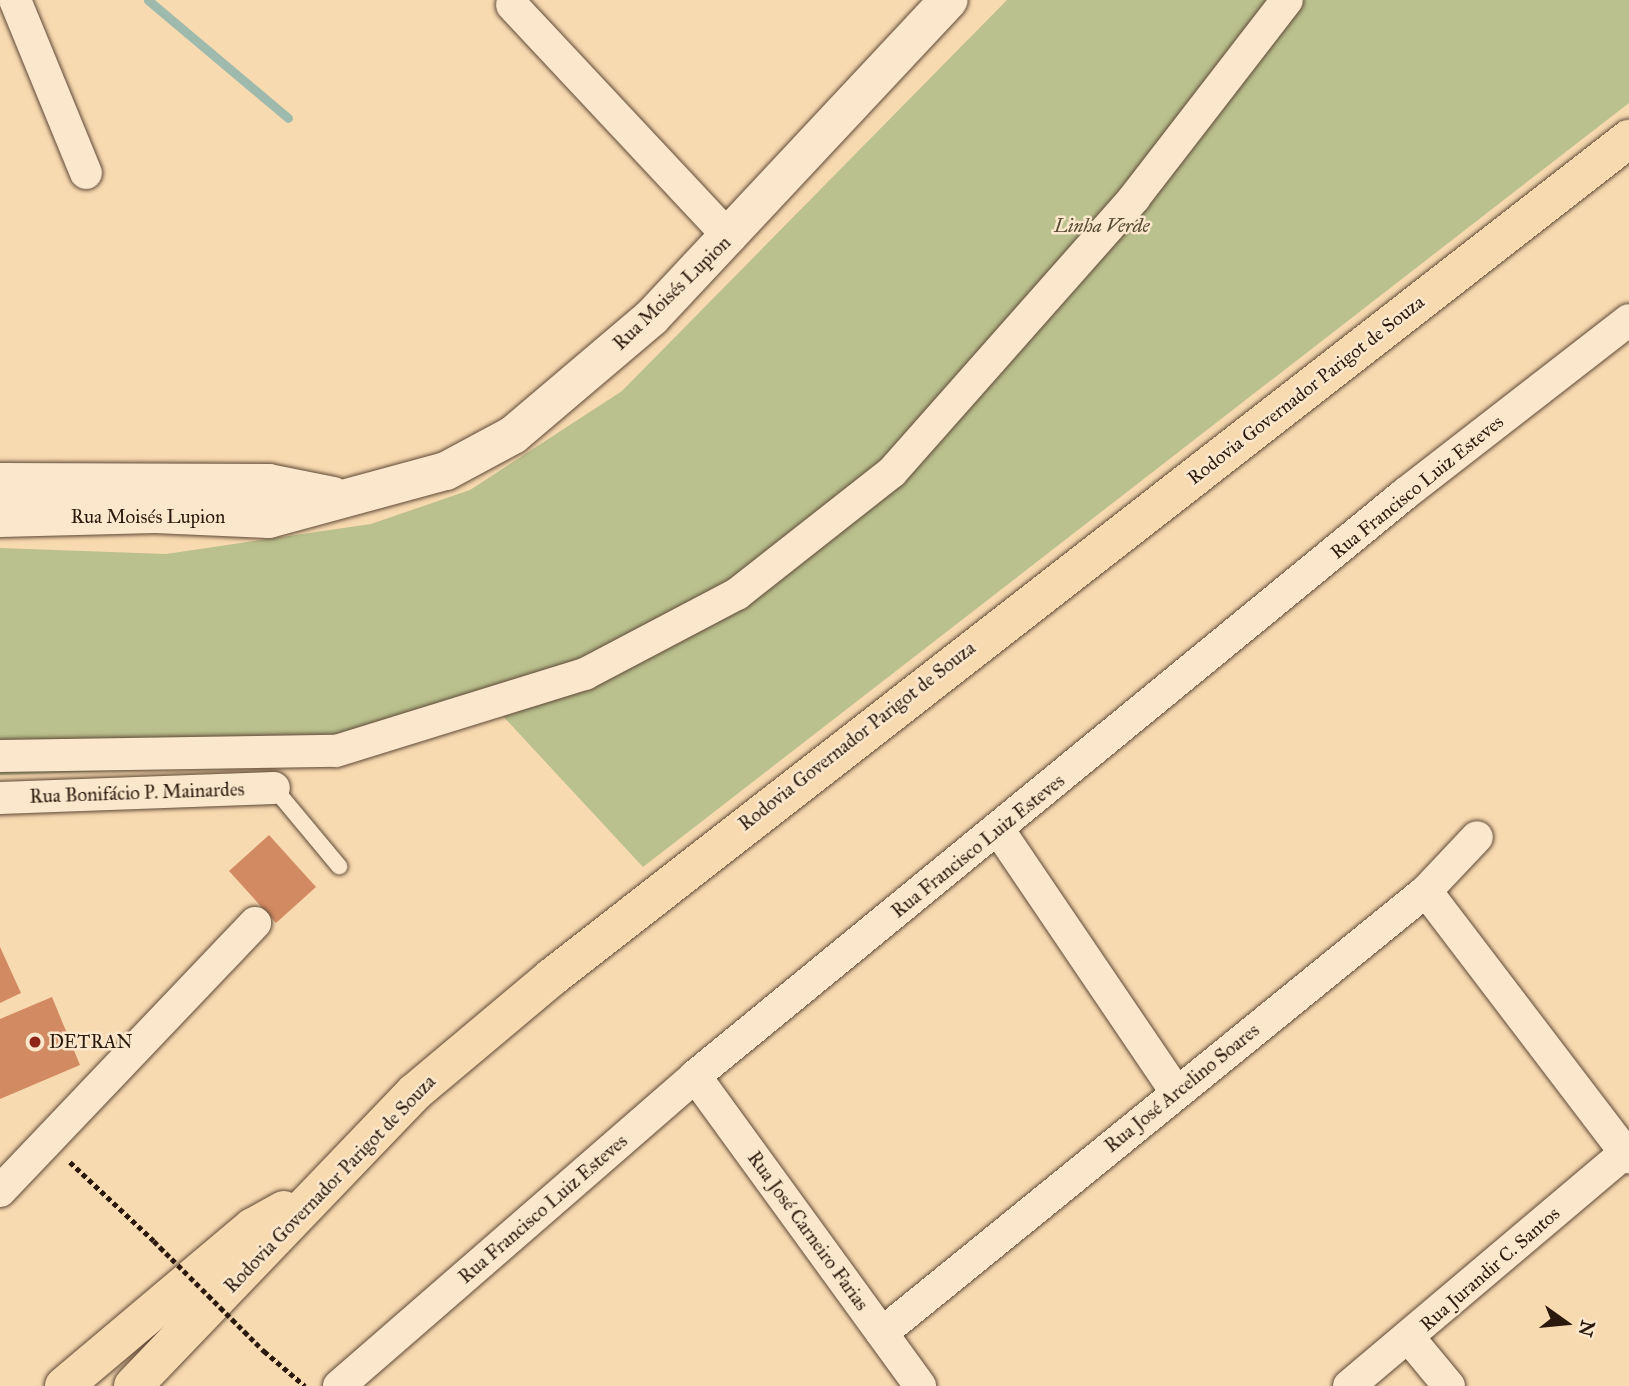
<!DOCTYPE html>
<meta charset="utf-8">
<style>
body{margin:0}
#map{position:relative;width:1629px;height:1386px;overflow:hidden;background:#f8dab1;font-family:"IM FELL Great Primer",serif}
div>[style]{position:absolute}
.green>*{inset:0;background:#bac08e}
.stream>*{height:9px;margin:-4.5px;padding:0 4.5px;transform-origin:4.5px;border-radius:4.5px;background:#9dbaad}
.building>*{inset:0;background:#d28a62}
.path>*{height:4.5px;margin-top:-2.25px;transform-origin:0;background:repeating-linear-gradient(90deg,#2b190d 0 5px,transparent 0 8.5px)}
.roads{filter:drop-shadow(0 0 2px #5e4936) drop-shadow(0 0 2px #5e4936)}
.lane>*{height:16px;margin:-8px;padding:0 8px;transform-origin:8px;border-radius:8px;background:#fae7cc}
.street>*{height:32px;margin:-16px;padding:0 16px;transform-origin:16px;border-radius:16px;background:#fae7cc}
.secondary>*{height:38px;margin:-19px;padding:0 19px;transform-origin:19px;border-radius:19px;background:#fae7cc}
.primary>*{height:38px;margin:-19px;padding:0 19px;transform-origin:19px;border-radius:19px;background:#f8dab1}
.path-bridge>*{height:4.5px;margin-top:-2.25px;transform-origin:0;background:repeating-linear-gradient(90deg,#2b190d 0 5px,transparent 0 8.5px)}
.dots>*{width:19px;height:19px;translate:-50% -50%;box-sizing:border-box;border:4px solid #fae7cc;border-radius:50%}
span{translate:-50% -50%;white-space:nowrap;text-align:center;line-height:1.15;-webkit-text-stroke:5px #fae7cc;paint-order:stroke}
.park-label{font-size:19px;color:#564b34;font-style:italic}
.street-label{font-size:19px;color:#2b190d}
.poi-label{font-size:19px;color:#2b190d}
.left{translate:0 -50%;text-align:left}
.north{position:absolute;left:1531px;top:1288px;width:70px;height:70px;-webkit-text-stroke:5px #fae7cc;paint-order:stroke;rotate:105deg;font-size:19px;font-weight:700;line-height:28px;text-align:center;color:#2b190d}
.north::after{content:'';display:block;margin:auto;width:24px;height:32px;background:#2b190d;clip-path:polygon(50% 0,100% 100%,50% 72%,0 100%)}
</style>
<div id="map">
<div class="green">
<i style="clip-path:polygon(1007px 0,1629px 0,1629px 103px,643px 867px,500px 713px,335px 763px,0 775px,0 548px,166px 554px,371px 524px,470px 490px,622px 391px)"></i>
</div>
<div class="stream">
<i style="left:148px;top:0;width:183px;rotate:40.1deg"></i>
</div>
<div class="building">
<i style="clip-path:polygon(269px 835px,316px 887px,276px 923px,229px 871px)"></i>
<i style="clip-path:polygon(0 947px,21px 993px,0 1003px)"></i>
<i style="clip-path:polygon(52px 997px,80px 1065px,0 1099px,0 1019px)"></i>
</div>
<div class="path">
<i style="left:70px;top:1162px;width:115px;rotate:43.2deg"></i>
<i style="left:264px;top:1351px;width:54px;rotate:40.5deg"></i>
</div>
<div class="roads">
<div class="lane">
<i style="left:274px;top:788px;width:102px;rotate:50.2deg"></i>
</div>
<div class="street">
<i style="left:15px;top:0;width:187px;rotate:67.7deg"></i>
<i style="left:512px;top:5px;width:319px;rotate:46.9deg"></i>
<i style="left:0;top:756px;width:336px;rotate:-0.9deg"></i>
<i style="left:336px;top:751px;width:261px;rotate:-17.2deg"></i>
<i style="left:585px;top:674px;width:172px;rotate:-27.8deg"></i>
<i style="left:737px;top:594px;width:197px;rotate:-38.2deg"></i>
<i style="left:892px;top:472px;width:366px;rotate:-48.5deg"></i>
<i style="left:1134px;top:198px;width:250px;rotate:-52.3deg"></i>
<i style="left:0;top:798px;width:274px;rotate:-2.1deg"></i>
<i style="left:998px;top:829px;width:318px;rotate:55.9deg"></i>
<i style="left:1426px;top:891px;width:335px;rotate:52.7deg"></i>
<i style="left:695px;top:1076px;width:383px;rotate:54deg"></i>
<i style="left:0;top:1191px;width:370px;rotate:-46.4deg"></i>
<i style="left:882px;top:1333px;width:701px;rotate:-39.09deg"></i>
<i style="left:1426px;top:891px;width:74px;rotate:-46.6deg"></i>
<i style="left:1410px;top:1339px;width:61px;rotate:50.3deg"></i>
<i style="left:339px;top:1386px;width:472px;rotate:-41deg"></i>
<i style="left:695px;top:1076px;width:919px;rotate:-39.35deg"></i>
<i style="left:1406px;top:493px;width:282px;rotate:-37.8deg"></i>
<i style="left:1349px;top:1386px;width:367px;rotate:-40.2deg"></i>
</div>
<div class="secondary">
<i style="left:0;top:482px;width:269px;rotate:0.2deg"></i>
<i style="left:269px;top:483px;width:65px;rotate:11.5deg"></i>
<i style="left:0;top:518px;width:155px;rotate:-1.5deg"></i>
<i style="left:155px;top:514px;width:114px;rotate:2.5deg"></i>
<i style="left:269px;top:519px;width:183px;rotate:-15.2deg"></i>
<i style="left:446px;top:471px;width:76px;rotate:-28.2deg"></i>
<i style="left:513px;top:435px;width:182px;rotate:-40.3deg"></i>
<i style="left:652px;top:317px;width:434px;rotate:-46.9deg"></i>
</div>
<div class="primary">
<i style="left:64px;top:1386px;width:247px;rotate:-40.1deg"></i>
<i style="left:253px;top:1227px;width:35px;rotate:-29deg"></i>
<i style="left:133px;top:1386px;width:407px;rotate:-46.2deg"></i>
<i style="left:415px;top:1092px;width:179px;rotate:-40deg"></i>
<i style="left:552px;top:977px;width:1365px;rotate:-37.89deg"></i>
</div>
</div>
<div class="path-bridge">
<i style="left:154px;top:1241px;width:156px;rotate:45deg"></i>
</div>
<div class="dots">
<i style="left:35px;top:1042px;background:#8f2418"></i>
</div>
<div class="park-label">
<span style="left:1102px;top:226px">Linha Verde</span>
</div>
<div class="street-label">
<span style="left:672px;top:293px;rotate:-44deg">Rua Moisés Lupion</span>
<span style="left:1306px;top:390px;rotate:-38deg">Rodovia Governador Parigot de Souza</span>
<span style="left:1417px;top:487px;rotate:-39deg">Rua Francisco Luiz Esteves</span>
<span style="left:148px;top:517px">Rua Moisés Lupion</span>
<span style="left:857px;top:736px;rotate:-38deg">Rodovia Governador Parigot de Souza</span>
<span style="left:137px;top:793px;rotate:-2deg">Rua Bonifácio P. Mainardes</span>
<span style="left:978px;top:846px;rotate:-39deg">Rua Francisco Luiz Esteves</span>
<span style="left:1182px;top:1088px;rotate:-39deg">Rua José Arcelino Soares</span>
<span style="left:330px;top:1184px;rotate:-46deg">Rodovia Governador Parigot de Souza</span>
<span style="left:543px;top:1209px;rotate:-41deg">Rua Francisco Luiz Esteves</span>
<span style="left:808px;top:1231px;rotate:54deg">Rua José Carneiro Farias</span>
<span style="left:1490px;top:1269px;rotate:-41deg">Rua Jurandir C. Santos</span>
</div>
<div class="poi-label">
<span class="left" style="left:49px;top:1042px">DETRAN</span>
</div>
<div class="north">N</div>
</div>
